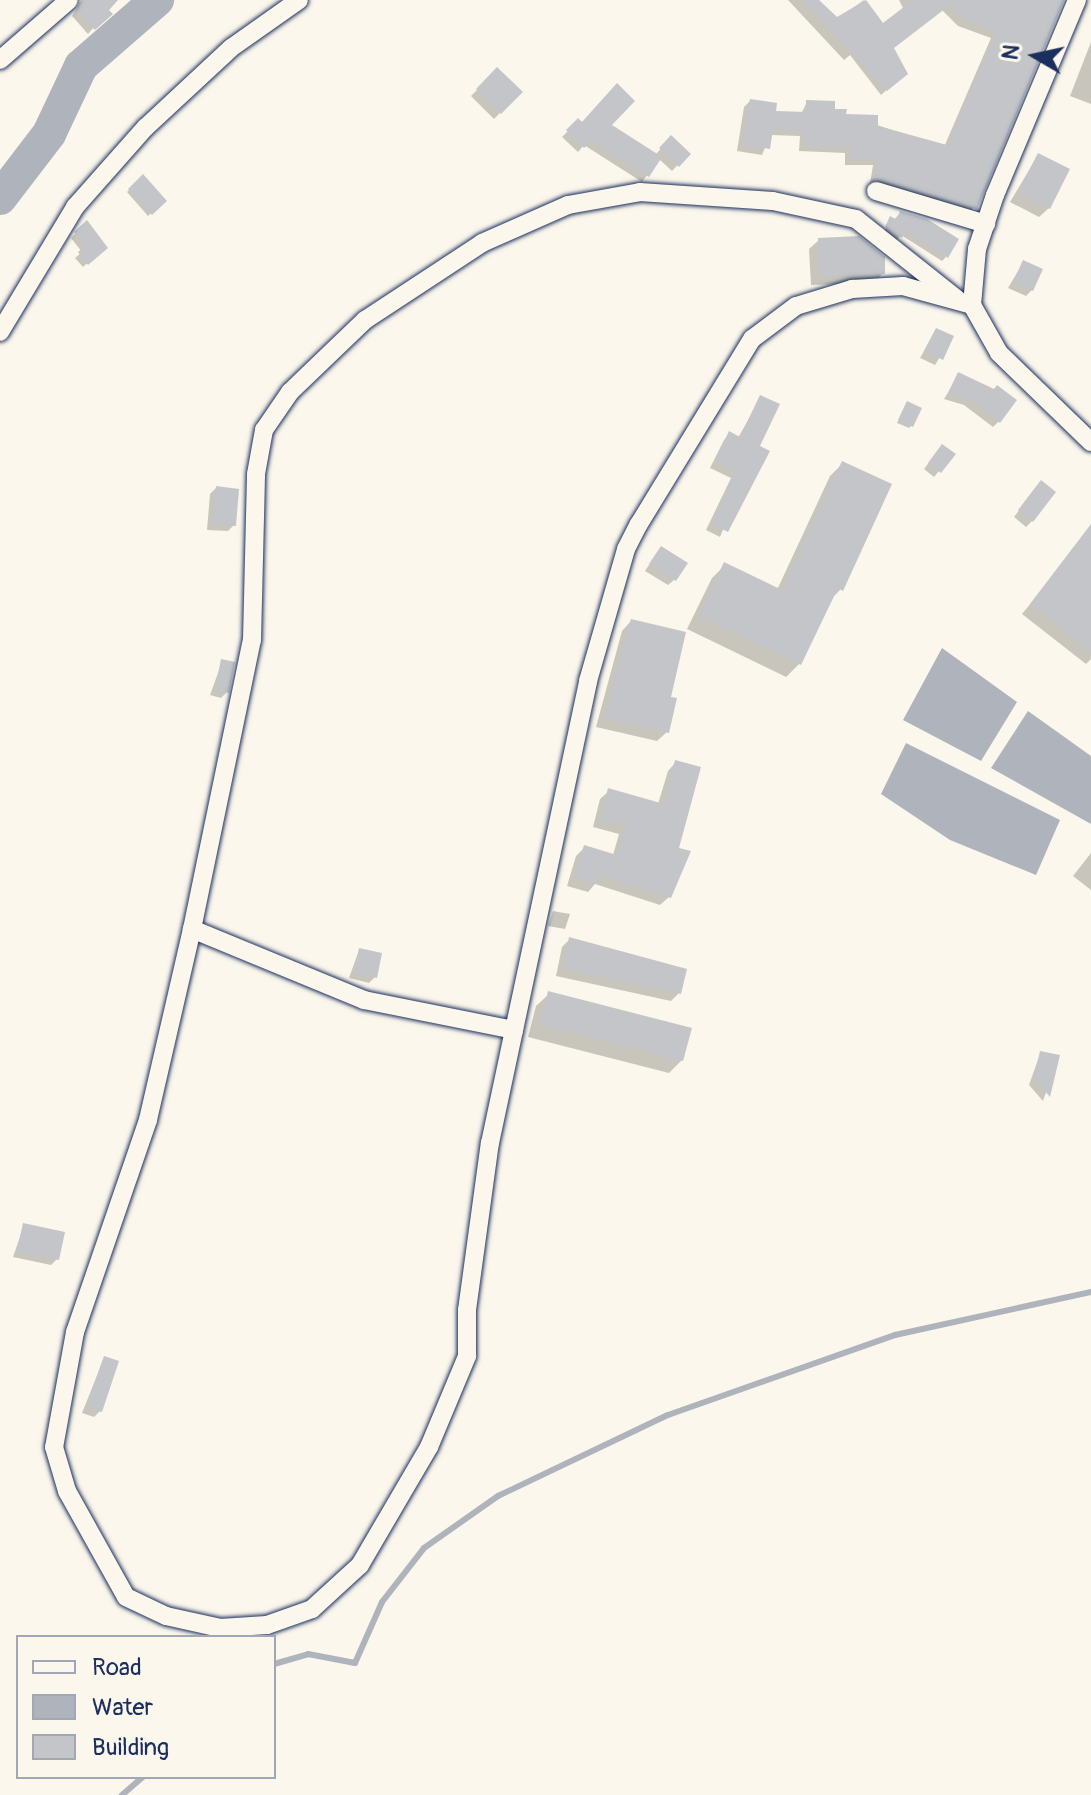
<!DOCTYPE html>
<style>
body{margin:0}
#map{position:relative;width:1091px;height:1795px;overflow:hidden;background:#fbf7ec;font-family:Pangolin,sans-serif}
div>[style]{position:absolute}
.water>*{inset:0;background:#afb3bb}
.shadow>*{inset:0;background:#0003}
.stream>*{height:6px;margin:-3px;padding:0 3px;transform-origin:3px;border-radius:3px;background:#afb3bb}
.river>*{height:34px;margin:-17px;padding:0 17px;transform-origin:17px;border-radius:17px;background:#afb3bb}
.building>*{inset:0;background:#c3c5c9}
.roads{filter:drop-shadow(0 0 2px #1b2f5e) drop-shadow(0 0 2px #1b2f5e)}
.minor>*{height:18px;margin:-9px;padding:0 9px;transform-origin:9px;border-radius:9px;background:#fbf7ec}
span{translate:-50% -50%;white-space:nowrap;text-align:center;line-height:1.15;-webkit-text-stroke:6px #fbf7ec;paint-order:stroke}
.legend{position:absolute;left:16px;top:1635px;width:260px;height:144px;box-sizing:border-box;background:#fbf7ec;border:2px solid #a1a7b3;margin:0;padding:10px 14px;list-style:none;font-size:24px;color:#1b2f5e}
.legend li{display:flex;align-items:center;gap:16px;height:40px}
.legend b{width:40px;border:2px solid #a1a7b3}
.north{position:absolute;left:995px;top:16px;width:80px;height:80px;-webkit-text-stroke:6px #fbf7ec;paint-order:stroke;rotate:279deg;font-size:22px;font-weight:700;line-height:32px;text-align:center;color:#1b2f5e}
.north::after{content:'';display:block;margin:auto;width:28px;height:36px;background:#1b2f5e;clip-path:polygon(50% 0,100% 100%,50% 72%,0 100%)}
</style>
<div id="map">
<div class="water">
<i style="clip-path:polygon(942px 648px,1017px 702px,981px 761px,903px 720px)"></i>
<i style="clip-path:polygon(1028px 711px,1091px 756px,1091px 824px,991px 768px)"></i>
<i style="clip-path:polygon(906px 743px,1060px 820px,1036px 875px,950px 840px,881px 794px)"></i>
</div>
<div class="shadow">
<i style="clip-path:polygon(82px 0,118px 0,88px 34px,72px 16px)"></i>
<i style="clip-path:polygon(788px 0,816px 0,837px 19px,864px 0,883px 26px,904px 10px,899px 0,924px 0,892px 49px,899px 79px,881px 95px,850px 55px,844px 60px)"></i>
<i style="clip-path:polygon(948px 0,1064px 0,970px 214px,870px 184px,873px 165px,845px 165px,845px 153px,799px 151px,800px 136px,770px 135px,762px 155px,737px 151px,744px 107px,750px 101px,773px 113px,801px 114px,807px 102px,944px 147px,991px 38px,958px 26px,940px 8px)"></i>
<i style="clip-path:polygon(1091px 42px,1091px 104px,1070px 96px)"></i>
<i style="clip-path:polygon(497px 70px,520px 92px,494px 119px,471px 96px)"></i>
<i style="clip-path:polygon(578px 121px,608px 126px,655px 155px,671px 138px,688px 154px,672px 171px,659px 159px,642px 182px,584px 145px,578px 152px,562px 137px)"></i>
<i style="clip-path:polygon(1038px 155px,1049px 208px,1039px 217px,1010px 202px)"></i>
<i style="clip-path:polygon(143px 177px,165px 201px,148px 216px,127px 192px)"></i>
<i style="clip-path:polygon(900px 213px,946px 257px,942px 261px,901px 235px,896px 241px,883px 232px)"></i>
<i style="clip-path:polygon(86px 223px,105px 247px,83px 267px,75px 258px,82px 252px,71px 238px)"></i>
<i style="clip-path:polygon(819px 240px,883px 273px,874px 283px,811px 285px,809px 249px)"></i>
<i style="clip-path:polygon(1023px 263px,1032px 290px,1026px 296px,1008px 288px)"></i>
<i style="clip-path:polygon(936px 330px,952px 337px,935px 365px,920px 358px)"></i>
<i style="clip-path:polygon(959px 374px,999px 421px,993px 427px,964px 405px,944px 399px)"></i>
<i style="clip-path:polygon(761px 397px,757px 447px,720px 537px,706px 530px,731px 478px,710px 468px,724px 440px,729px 434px,738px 438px)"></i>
<i style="clip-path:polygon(905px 406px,911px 426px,909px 428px,897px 423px)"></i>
<i style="clip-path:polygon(937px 452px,939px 471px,934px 477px,924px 469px)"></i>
<i style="clip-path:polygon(842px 464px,841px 589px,829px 601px,799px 664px,786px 677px,687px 629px,712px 578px,725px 565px,777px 590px,830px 476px)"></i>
<i style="clip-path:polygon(216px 488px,234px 525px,228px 531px,207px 530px,210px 494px)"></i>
<i style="clip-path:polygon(1036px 488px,1032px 521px,1026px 527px,1014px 517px)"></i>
<i style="clip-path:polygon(1091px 530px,1091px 659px,1086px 664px,1022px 614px)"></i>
<i style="clip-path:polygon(656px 554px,674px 580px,668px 585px,645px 571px)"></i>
<i style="clip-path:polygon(631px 621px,667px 732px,657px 741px,596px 727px,622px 631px)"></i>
<i style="clip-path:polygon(222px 662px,227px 692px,221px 698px,210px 695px)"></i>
<i style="clip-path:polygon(676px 762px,677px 849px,669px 897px,660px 905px,595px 884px,588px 892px,567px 886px,576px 856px,585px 847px,613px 855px,619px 834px,593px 827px,600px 799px,609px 791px,658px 804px,668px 771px)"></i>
<i style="clip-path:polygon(1091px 853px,1091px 890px,1073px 876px)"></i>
<i style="clip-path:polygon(553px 911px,570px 914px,565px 929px,548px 926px)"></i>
<i style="clip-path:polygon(570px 939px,679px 993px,671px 1001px,556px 976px,562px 947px)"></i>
<i style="clip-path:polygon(359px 950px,375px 977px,369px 983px,349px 978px)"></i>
<i style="clip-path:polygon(549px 994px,682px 1060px,669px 1073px,528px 1037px,536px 1006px)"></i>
<i style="clip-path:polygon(1040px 1054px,1058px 1057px,1043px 1101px,1029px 1085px)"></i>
<i style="clip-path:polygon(24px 1225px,57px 1259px,51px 1265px,13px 1257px)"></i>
<i style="clip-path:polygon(104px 1358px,100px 1411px,94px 1417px,82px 1413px)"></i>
</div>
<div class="stream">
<i style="left:274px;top:1664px;width:35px;rotate:-16deg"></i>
<i style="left:308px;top:1654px;width:48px;rotate:10.8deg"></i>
<i style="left:355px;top:1663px;width:67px;rotate:-66.1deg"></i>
<i style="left:382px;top:1602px;width:68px;rotate:-52.1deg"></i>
<i style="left:424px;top:1548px;width:90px;rotate:-35.1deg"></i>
<i style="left:498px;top:1496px;width:188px;rotate:-25.5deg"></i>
<i style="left:668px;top:1415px;width:241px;rotate:-19.4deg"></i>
<i style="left:895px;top:1335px;width:201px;rotate:-12.4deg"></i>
<i style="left:122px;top:1795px;width:28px;rotate:-41deg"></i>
</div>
<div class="river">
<i style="left:0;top:198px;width:81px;rotate:-52.6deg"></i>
<i style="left:49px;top:134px;width:75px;rotate:-64.8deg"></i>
<i style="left:81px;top:66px;width:101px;rotate:-41deg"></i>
</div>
<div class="building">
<i style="clip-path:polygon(81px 0,118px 0,108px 9px,113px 14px,95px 30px,77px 9px)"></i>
<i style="clip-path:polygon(803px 0,819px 0,837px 17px,866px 0,883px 23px,913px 0,1064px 0,977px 209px,875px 178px,878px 160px,850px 159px,851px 147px,804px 146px,805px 131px,773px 129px,770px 149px,742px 145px,750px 99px,777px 103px,776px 111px,806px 112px,806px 100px,835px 101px,835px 109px,847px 109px,846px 114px,878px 115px,878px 126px,947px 145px,996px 32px,964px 20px,950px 5px,894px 48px,908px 74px,887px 91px)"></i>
<i style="clip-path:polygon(497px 67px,523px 92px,501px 114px,476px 89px)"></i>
<i style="clip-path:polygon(617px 83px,635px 101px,612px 125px,662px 157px,649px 177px,592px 141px,584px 148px,566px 130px,578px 118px,582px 122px)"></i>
<i style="clip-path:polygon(671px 135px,691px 154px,679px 167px,659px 148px)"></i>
<i style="clip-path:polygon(1038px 153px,1070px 169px,1050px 209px,1018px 192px)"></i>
<i style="clip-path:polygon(143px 174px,167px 201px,152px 215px,128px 189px)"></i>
<i style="clip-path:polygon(900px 211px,927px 219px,959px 239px,948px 258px,905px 231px,902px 238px,885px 227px,890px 216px,897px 220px)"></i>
<i style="clip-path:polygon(87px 220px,108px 248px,88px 265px,78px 252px,85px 246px,74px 232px)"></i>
<i style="clip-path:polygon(859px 236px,885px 257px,885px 274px,819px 276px,818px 238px)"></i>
<i style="clip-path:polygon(1023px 260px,1043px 269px,1033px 291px,1013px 282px)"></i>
<i style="clip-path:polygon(936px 328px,954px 336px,943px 360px,924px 351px)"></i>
<i style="clip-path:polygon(958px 372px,994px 389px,997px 385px,1017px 400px,1000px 423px,971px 399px,948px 393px)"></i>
<i style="clip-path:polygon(760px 395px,780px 404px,760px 446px,770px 451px,728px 532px,711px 524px,735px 471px,715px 461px,729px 431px,740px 437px)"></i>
<i style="clip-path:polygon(907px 401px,922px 408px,913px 427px,898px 420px)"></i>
<i style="clip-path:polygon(942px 444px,956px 454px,941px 473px,928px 463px)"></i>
<i style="clip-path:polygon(842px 461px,892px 484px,843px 591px,838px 588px,801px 665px,699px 616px,724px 562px,782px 590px)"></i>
<i style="clip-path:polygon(1041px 480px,1056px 492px,1033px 522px,1018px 510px)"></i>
<i style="clip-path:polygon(216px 486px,239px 489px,236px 526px,212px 524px)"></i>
<i style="clip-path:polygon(1091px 524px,1091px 652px,1030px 604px)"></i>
<i style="clip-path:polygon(661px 546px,688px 563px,676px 581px,649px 564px)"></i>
<i style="clip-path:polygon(631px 619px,686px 632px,671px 697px,677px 698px,669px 733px,604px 718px)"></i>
<i style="clip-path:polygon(221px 659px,235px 662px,229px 693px,215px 690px)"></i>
<i style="clip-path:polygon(675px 760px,701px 767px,679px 848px,691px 851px,671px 898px,600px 875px,598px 884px,574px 877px,584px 845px,617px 855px,626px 826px,600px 819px,608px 788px,664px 804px)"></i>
<i style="clip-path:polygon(569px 937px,687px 969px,681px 994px,563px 968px)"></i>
<i style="clip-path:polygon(359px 948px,382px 953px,377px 978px,354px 973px)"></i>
<i style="clip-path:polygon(548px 991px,692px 1028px,683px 1061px,540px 1024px)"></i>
<i style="clip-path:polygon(1040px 1051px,1060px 1055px,1050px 1097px,1034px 1078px)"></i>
<i style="clip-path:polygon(23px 1223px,65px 1232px,59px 1260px,17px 1251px)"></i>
<i style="clip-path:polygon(104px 1356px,119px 1361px,102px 1412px,86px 1407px)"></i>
</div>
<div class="roads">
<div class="minor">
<i style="left:1077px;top:0;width:212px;rotate:112.8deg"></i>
<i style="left:995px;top:195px;width:57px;rotate:108.4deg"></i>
<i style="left:977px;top:249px;width:56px;rotate:95.1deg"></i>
<i style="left:972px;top:305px;width:55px;rotate:60.6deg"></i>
<i style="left:999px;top:353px;width:128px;rotate:44.1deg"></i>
<i style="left:0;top:60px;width:91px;rotate:-41deg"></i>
<i style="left:876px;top:191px;width:115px;rotate:16.7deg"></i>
<i style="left:0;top:332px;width:146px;rotate:-59deg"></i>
<i style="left:75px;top:207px;width:106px;rotate:-48.5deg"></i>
<i style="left:145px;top:128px;width:117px;rotate:-42.9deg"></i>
<i style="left:231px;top:48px;width:83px;rotate:-35.2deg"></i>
<i style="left:192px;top:929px;width:196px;rotate:103deg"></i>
<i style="left:148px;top:1120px;width:224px;rotate:109deg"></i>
<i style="left:75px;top:1332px;width:117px;rotate:100.3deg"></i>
<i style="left:54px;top:1447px;width:46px;rotate:73.5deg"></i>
<i style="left:67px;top:1491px;width:121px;rotate:60.9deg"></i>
<i style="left:126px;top:1597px;width:44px;rotate:25.4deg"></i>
<i style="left:166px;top:1616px;width:55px;rotate:12.5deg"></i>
<i style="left:220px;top:1628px;width:47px;rotate:-3.7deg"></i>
<i style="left:267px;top:1625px;width:48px;rotate:-19.6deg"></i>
<i style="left:312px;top:1609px;width:65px;rotate:-42.5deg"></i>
<i style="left:360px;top:1565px;width:137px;rotate:-59.7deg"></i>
<i style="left:429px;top:1447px;width:99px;rotate:-67.3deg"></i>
<i style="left:467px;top:1356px;width:46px;rotate:-90deg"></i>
<i style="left:467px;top:1310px;width:169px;rotate:-82.2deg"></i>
<i style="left:490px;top:1143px;width:472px;rotate:-78deg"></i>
<i style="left:588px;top:681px;width:137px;rotate:-73.9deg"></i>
<i style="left:626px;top:549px;width:28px;rotate:-63deg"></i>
<i style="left:639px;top:524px;width:217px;rotate:-58.6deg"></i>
<i style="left:752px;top:339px;width:55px;rotate:-36.9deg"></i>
<i style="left:796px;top:306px;width:59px;rotate:-16.9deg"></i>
<i style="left:852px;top:289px;width:51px;rotate:-3.4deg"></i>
<i style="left:903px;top:286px;width:72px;rotate:15.4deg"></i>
<i style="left:514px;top:1030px;width:153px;rotate:-168.7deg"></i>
<i style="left:364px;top:1000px;width:186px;rotate:-157.6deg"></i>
<i style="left:192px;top:929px;width:295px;rotate:-78.3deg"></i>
<i style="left:252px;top:640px;width:166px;rotate:-88.6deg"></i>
<i style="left:256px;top:474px;width:45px;rotate:-79.7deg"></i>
<i style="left:264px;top:430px;width:46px;rotate:-55.6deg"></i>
<i style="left:290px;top:392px;width:104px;rotate:-43.8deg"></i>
<i style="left:365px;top:320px;width:140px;rotate:-33.3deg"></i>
<i style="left:482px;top:243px;width:94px;rotate:-23.8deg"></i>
<i style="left:568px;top:205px;width:73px;rotate:-10.2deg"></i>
<i style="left:640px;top:192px;width:133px;rotate:3.9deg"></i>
<i style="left:773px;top:201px;width:85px;rotate:12.2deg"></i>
<i style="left:856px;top:219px;width:129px;rotate:38.4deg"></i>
</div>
</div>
<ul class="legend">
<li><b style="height:10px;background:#fbf7ec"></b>Road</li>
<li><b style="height:22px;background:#afb3bb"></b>Water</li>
<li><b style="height:22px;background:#c3c5c9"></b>Building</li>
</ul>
<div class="north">N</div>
</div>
